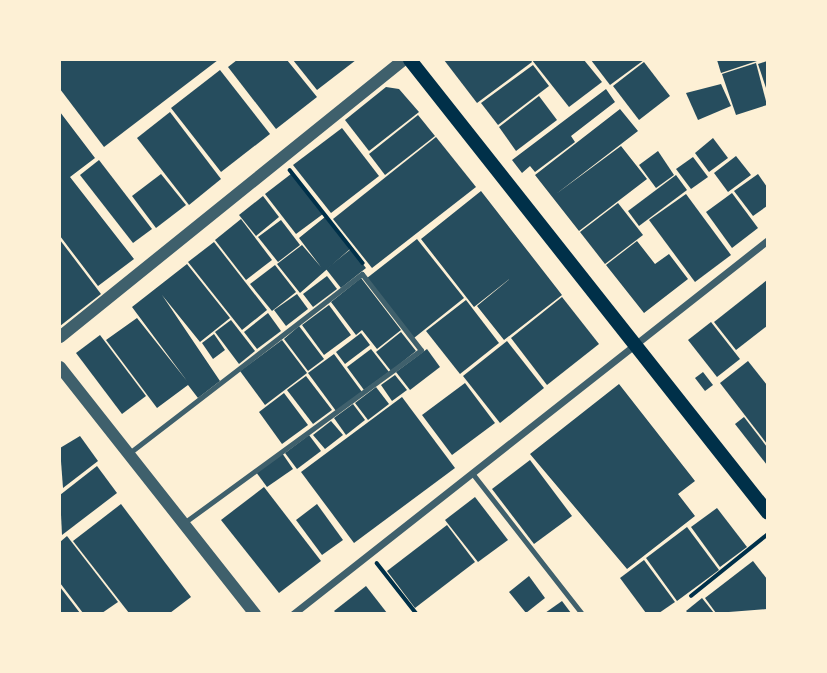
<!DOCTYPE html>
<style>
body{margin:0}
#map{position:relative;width:827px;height:673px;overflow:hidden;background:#fdf0d5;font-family:"Source Serif 4",serif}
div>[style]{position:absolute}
.building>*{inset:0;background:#264d5e}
.path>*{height:3.5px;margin:-1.75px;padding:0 1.75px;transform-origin:1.75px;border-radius:1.75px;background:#003049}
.service>*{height:5px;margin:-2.5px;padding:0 2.5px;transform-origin:2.5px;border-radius:2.5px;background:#3f606c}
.minor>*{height:7px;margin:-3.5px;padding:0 3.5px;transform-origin:3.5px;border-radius:3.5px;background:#3f606c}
.tertiary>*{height:12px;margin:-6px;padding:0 6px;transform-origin:6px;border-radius:6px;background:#3f606c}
.secondary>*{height:14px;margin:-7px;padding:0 7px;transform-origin:7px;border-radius:7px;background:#003049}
span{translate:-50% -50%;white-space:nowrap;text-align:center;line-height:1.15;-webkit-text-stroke:6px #fdf0d5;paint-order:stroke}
.frame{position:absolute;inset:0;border:61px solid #fdf0d5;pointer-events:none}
</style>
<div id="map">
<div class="building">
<i style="clip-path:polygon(60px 60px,218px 60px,104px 147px,60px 89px)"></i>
<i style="clip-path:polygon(237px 60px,287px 60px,317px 97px,276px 129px,228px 67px)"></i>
<i style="clip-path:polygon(293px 60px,356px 60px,317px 90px)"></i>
<i style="clip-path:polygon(444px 60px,531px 60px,532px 62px,477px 103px)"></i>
<i style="clip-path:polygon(532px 60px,584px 60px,602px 82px,569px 107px)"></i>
<i style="clip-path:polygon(591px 60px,644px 60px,610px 85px)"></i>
<i style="clip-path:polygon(717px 60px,760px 60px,721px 73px)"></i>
<i style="clip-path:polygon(767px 61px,767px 91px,758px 64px)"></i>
<i style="clip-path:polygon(644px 62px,670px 96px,639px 120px,613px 86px)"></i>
<i style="clip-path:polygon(756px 63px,767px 105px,736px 115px,722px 74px)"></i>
<i style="clip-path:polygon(533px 65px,549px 86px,498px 125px,481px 103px)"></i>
<i style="clip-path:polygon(220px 70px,270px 134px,221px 172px,171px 108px)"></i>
<i style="clip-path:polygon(721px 84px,731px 106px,698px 120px,686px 93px)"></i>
<i style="clip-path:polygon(386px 87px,399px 89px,419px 112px,369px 151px,345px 120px)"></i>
<i style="clip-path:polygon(606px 89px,615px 102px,571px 136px,575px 142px,535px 172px,530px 166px,522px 173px,512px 160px)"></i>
<i style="clip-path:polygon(539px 96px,557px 120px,516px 151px,499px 127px)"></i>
<i style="clip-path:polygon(620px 109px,638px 131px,556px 194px,621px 146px,647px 179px,579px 231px,535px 175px)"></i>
<i style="clip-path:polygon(60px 112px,95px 158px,70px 177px,134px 259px,98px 286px,60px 236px)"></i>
<i style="clip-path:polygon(170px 112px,221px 179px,189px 205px,137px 138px)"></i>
<i style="clip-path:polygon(418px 115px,435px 136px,385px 175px,369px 154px)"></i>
<i style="clip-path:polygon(342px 128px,379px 176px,331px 213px,293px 165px)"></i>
<i style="clip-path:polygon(436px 137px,476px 187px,372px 268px,333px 219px)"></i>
<i style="clip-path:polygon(713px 138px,728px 158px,709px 172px,695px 153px)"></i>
<i style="clip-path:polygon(658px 151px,674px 175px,656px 188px,639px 165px)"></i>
<i style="clip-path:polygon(736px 156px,751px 175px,728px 192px,714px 173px)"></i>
<i style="clip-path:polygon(693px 157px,708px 177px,691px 189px,676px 169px)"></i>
<i style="clip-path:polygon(99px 160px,152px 229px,133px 243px,80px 175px)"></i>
<i style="clip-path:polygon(161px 174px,186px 205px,156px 228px,132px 196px)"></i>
<i style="clip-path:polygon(291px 174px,323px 214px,296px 234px,265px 194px)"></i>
<i style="clip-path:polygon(758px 174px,767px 187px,767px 206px,753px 216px,734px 191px)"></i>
<i style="clip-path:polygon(676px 175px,687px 190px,639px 226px,628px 211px)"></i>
<i style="clip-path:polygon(481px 191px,562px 295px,504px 340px,477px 306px,512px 277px,474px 307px,421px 239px)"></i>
<i style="clip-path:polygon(732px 193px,758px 228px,732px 248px,706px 212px)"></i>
<i style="clip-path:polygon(686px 194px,731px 255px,695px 282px,649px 220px)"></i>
<i style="clip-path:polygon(263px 196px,279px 217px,256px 236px,239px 215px)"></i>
<i style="clip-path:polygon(618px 203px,643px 235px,605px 264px,580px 232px)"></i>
<i style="clip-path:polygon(325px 217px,350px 249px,300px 293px,277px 264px,302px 245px,321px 267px,299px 238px)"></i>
<i style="clip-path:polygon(241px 219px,272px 260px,246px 280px,215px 240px)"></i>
<i style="clip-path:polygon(281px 220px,300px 245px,278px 262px,258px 237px)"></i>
<i style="clip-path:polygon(417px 239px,464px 298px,414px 338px,367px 278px)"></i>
<i style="clip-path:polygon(60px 240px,101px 294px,60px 326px)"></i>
<i style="clip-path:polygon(637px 241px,655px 264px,669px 254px,688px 279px,644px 313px,606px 265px)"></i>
<i style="clip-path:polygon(214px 242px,267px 310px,242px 330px,188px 262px)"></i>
<i style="clip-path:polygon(351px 249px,366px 268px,341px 288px,326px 269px)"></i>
<i style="clip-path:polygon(187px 264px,230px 318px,200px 342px,162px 295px,220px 381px,198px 398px,188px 385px,157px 408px,106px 340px,137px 318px,187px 381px,132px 307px)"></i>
<i style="clip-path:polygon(275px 265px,296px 292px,272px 311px,250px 284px)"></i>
<i style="clip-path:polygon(327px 276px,337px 289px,313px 307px,303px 294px)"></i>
<i style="clip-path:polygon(361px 278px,401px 330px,377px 349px,362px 330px,356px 335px,331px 302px)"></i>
<i style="clip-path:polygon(767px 280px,767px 326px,736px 350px,714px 322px)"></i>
<i style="clip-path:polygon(297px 294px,308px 309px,286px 326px,274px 310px)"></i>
<i style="clip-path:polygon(562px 297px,599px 344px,547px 385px,511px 338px)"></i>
<i style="clip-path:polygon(466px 300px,499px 343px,460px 374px,426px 331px)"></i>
<i style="clip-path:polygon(329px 305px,351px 335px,324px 355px,302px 325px)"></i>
<i style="clip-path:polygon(268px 313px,281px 331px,257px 349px,244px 332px)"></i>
<i style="clip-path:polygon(231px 320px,255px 351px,239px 364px,215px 332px)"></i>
<i style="clip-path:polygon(711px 322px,740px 359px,717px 377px,688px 340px)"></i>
<i style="clip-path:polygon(299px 326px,324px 359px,308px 371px,284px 339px)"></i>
<i style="clip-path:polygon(401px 332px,416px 351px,391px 371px,376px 352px)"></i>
<i style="clip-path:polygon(361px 333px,370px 345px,345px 364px,336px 352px)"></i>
<i style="clip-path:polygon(214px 334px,225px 350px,213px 359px,202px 343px)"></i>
<i style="clip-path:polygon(100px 335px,146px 396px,122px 414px,76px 353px)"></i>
<i style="clip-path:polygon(282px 340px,307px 373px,265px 405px,240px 371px)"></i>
<i style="clip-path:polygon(507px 341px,544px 388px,500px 423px,463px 376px)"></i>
<i style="clip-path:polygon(371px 349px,389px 372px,364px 390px,347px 367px)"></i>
<i style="clip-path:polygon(427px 349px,440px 367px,410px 390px,396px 372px)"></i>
<i style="clip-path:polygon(334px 354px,362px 392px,336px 411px,308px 373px)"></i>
<i style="clip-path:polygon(748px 361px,767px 385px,767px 444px,720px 383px)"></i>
<i style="clip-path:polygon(703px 372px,713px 385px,705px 391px,695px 378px)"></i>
<i style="clip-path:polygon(395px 375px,407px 390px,392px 401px,381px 385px)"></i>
<i style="clip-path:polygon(306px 376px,332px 410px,313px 424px,287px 390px)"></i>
<i style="clip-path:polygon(465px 383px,495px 423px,452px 455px,422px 415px)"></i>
<i style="clip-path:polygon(619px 384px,695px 481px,678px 494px,695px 516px,627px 569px,530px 454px)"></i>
<i style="clip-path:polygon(376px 387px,389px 404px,368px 420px,355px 403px)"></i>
<i style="clip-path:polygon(284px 393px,308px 425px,282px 444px,259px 412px)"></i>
<i style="clip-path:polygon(402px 397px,455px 468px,354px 543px,301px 472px)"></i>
<i style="clip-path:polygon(353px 404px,365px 420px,346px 435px,334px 418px)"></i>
<i style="clip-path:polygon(744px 417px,767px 447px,767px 465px,735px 424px)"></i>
<i style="clip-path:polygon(331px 421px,343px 435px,325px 449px,313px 435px)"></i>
<i style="clip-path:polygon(309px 435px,321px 451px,297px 469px,285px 453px)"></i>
<i style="clip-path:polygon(80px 436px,98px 461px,63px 488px,60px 448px)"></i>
<i style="clip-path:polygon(282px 453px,293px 469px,267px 487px,256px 472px)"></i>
<i style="clip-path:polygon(530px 460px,572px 516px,534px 544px,492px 489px)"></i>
<i style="clip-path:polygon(97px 466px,117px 493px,62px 535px,60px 495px)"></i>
<i style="clip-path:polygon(264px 487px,321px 561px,279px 593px,221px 520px)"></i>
<i style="clip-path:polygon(475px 497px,508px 540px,478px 562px,445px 520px)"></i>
<i style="clip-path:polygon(121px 504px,191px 597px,170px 613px,129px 613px,73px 541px)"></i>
<i style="clip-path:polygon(317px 504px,343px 540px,322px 555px,296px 520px)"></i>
<i style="clip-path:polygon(717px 508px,747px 547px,720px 567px,691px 527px)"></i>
<i style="clip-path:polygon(447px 525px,475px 562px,415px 608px,387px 571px)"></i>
<i style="clip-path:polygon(687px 527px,719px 570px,677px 601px,646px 558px)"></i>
<i style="clip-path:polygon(67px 536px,118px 602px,102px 613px,83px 613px,60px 583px,60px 542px)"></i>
<i style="clip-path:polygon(644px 560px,675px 602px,659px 613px,646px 613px,620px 578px)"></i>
<i style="clip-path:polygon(753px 561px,767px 579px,767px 609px,716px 613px,705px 598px)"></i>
<i style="clip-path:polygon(529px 576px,545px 598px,526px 613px,509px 592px)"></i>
<i style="clip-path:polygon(366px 586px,387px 613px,336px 613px,334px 611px)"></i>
<i style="clip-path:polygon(60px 587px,80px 613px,60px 613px)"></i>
<i style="clip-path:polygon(702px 598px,714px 613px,688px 613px,686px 611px)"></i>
<i style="clip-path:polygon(562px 601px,571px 613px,545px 613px)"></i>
</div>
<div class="path">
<i style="left:290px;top:170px;width:118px;rotate:51.9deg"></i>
<i style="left:377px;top:563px;width:65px;rotate:51.9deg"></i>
<i style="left:691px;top:596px;width:99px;rotate:-38.8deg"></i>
</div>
<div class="service">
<i style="left:128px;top:454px;width:295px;rotate:-37.6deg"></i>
<i style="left:362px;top:274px;width:96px;rotate:52.2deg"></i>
<i style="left:421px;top:350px;width:292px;rotate:143.9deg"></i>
<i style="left:472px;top:473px;width:179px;rotate:52deg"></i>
</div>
<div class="minor">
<i style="left:293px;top:614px;width:605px;rotate:-38.22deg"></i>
</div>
<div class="tertiary">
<i style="left:60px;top:337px;width:441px;rotate:-38.9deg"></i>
<i style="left:60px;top:367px;width:315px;rotate:51.7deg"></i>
</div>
<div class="secondary">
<i style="left:410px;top:60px;width:577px;rotate:51.68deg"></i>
</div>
<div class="frame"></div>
</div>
